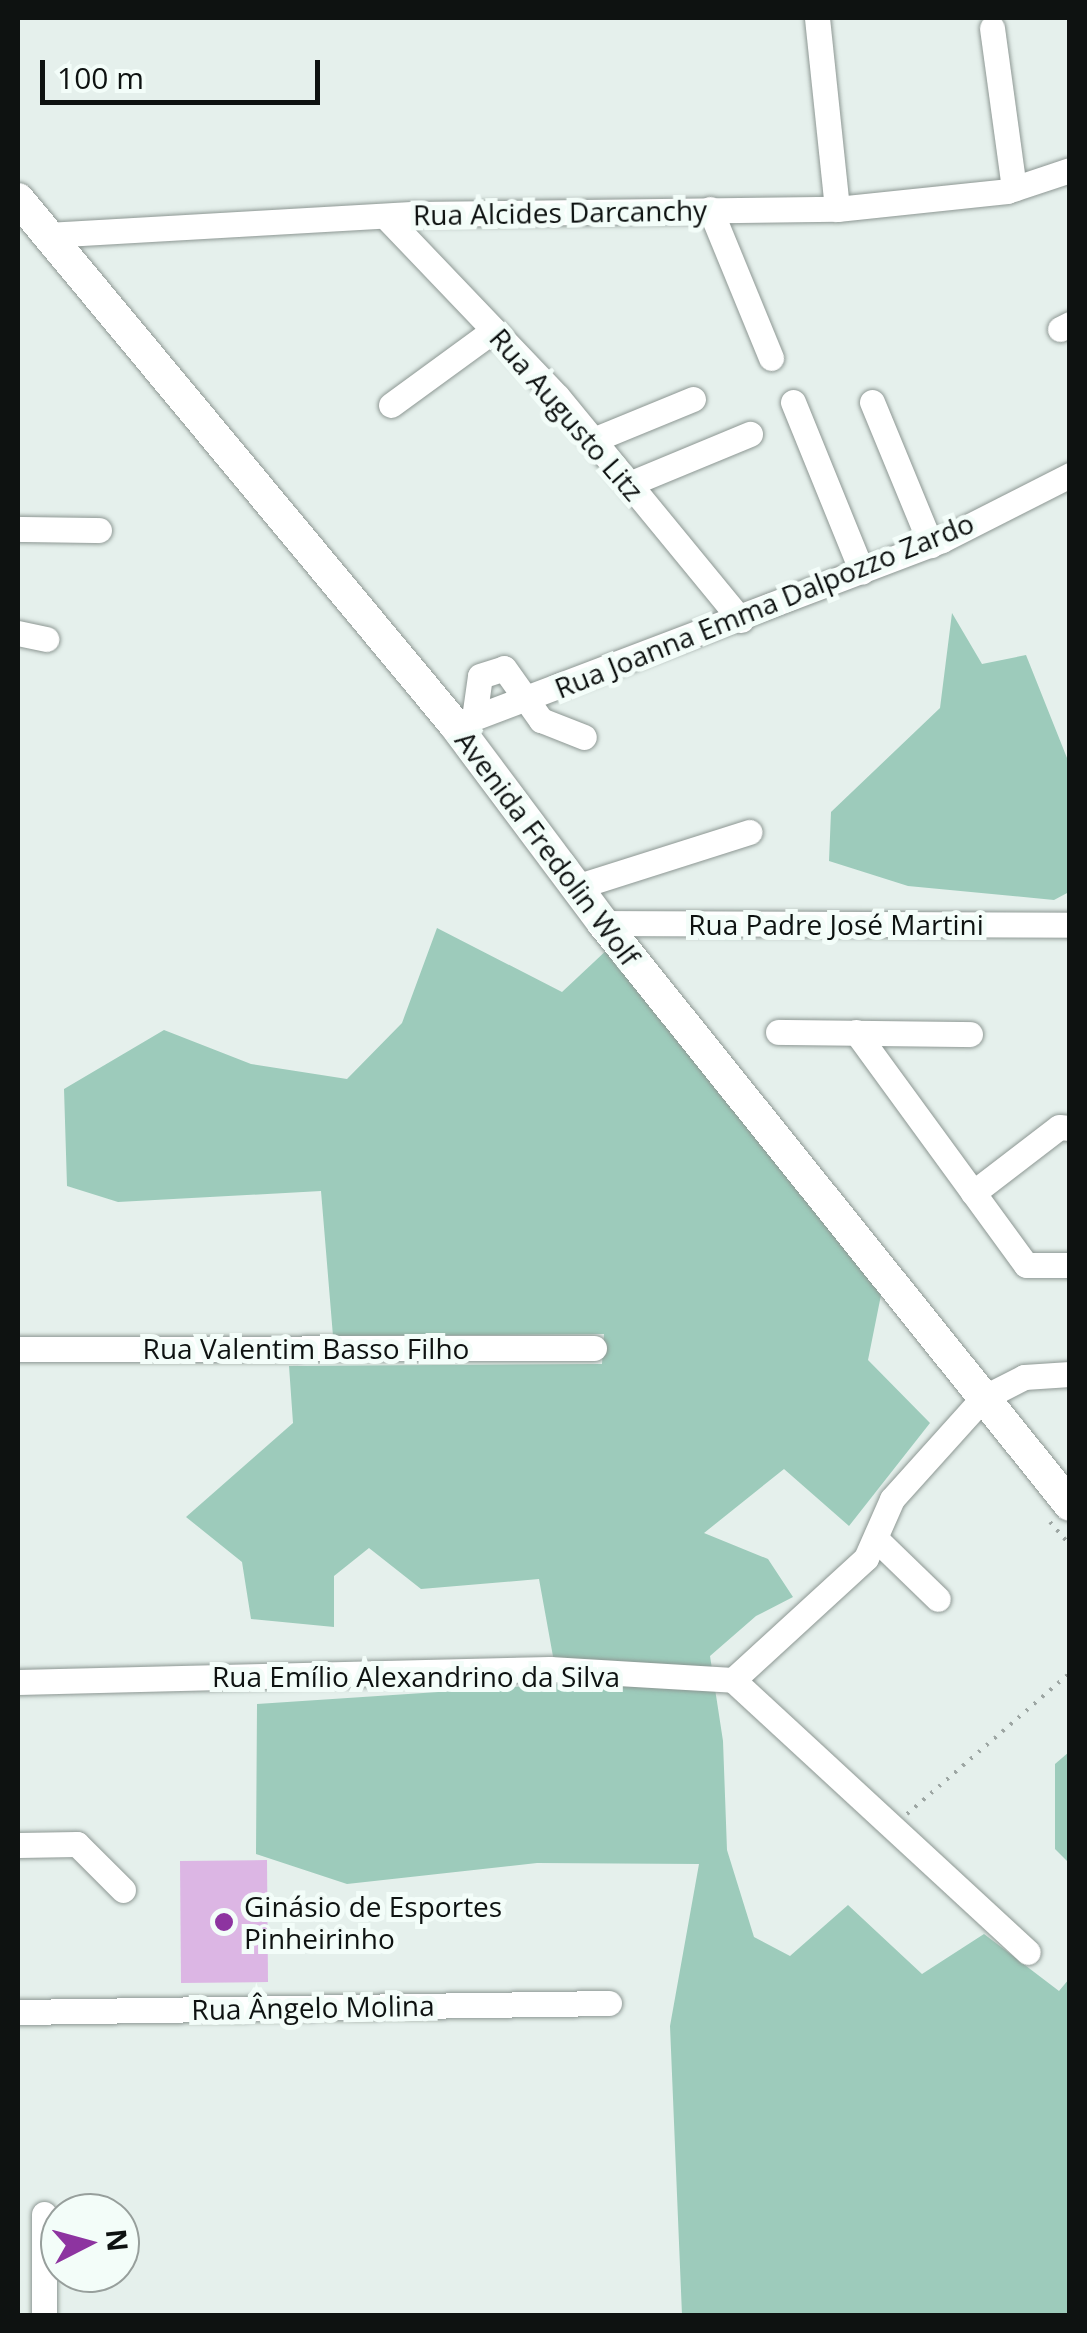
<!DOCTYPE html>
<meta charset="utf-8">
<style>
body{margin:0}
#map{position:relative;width:1087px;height:2333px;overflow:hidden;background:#e5f0ec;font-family:"Open Sans",sans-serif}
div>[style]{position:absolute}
.green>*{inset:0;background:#9dcbbb}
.building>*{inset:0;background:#dcb6e4}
.path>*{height:4px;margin-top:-2px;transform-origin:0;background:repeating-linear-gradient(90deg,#9da6a3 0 2.5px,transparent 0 10.5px)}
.roads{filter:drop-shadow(0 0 2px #8d9793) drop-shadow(0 0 2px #8d9793)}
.minor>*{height:25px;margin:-12.5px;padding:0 12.5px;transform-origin:12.5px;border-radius:12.5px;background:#fff}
.major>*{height:32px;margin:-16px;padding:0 16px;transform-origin:16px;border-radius:16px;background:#fff}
.dots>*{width:28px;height:28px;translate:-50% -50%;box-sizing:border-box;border:5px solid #f3fdf9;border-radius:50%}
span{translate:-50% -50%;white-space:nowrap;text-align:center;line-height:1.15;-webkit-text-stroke:10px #f3fdf9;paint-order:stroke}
.street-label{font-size:28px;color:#0e1211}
.poi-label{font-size:28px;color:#0e1211}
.left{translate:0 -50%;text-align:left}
.frame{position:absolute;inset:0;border:20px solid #0e1211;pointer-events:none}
.north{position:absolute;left:40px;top:2193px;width:100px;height:100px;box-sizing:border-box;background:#f3fdf9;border:2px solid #979f9c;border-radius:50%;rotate:84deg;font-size:28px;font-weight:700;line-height:40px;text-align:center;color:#0e1211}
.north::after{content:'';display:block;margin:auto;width:35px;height:45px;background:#8d34a0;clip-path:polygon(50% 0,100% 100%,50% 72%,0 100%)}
.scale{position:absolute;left:40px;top:60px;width:280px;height:45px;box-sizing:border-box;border:5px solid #0e1211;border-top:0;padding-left:12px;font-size:30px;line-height:35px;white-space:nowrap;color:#0e1211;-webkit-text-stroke:8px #f3fdf9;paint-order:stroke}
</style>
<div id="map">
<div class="green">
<i style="clip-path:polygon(952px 613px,982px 664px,1026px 655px,1069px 763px,1069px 892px,1054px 900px,908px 886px,829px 861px,831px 812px,940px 708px)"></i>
<i style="clip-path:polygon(437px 928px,562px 992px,610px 947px,881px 1295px,868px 1360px,930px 1423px,849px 1526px,784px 1469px,704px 1533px,768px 1559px,793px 1597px,756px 1616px,710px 1656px,723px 1741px,727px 1850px,754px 1937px,790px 1956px,848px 1905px,922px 1974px,984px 1934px,1059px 1991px,1069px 1979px,1069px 2315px,682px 2315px,670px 2026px,699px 1864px,537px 1863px,347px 1884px,256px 1854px,257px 1704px,558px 1684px,539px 1579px,421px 1589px,369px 1548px,334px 1576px,334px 1627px,251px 1619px,242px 1562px,186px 1517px,293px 1423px,289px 1366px,602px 1364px,604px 1334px,333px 1336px,321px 1191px,118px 1202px,67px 1186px,64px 1089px,164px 1030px,251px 1064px,347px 1079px,402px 1023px)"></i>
<i style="clip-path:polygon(1069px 1752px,1069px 1863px,1055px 1849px,1055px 1764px)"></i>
</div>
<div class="building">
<i style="clip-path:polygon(267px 1860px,268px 1982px,181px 1983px,180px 1861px)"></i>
</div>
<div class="path">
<i style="left:1050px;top:1522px;width:30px;rotate:49deg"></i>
<i style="left:907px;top:1814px;width:216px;rotate:-40.9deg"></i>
</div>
<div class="roads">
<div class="minor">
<i style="left:817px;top:18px;width:192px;rotate:84deg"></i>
<i style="left:992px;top:28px;width:162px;rotate:82.2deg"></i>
<i style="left:710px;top:209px;width:161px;rotate:67.7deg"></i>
<i style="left:385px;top:216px;width:249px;rotate:46.3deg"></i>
<i style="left:557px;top:396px;width:290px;rotate:50.6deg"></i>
<i style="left:47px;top:235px;width:369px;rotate:-3.3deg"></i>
<i style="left:415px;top:214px;width:422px;rotate:-0.7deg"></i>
<i style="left:837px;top:209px;width:171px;rotate:-6deg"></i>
<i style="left:1007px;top:191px;width:66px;rotate:-18.4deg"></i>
<i style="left:1060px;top:329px;width:11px;rotate:-27deg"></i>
<i style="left:793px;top:402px;width:183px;rotate:67.9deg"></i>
<i style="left:872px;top:402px;width:155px;rotate:67.6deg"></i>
<i style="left:391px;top:405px;width:127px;rotate:-36.1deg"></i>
<i style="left:593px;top:440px;width:108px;rotate:-22.3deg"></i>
<i style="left:629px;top:484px;width:131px;rotate:-22.5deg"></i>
<i style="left:18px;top:529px;width:81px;rotate:0.7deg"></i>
<i style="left:18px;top:633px;width:29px;rotate:12deg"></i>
<i style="left:474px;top:718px;width:42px;rotate:-81.9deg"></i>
<i style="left:480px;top:676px;width:25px;rotate:-18deg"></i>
<i style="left:504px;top:668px;width:64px;rotate:54.6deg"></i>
<i style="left:541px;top:720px;width:46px;rotate:21.6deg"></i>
<i style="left:455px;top:725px;width:521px;rotate:-20.8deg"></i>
<i style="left:942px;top:540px;width:144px;rotate:-26.9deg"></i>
<i style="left:576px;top:887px;width:182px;rotate:-17.6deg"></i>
<i style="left:603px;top:923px;width:467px;rotate:0.2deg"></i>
<i style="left:778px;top:1032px;width:192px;rotate:0.6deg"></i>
<i style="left:856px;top:1032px;width:288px;rotate:53.9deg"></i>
<i style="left:1026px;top:1265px;width:44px"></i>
<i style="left:973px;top:1193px;width:108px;rotate:-37.5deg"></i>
<i style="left:1059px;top:1127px;width:11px;rotate:5deg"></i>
<i style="left:18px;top:1349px;width:576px;rotate:-0.1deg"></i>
<i style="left:876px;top:1539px;width:86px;rotate:44.1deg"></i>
<i style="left:733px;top:1680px;width:401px;rotate:42.7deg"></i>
<i style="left:18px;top:1682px;width:532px;rotate:-1.4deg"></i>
<i style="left:550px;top:1669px;width:183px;rotate:3.4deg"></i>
<i style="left:733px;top:1680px;width:180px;rotate:-42.5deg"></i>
<i style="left:866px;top:1558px;width:64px;rotate:-66.2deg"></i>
<i style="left:892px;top:1499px;width:136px;rotate:-48deg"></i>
<i style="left:983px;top:1398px;width:46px;rotate:-27.1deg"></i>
<i style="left:1024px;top:1377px;width:46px;rotate:-3.7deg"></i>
<i style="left:18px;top:1845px;width:59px;rotate:-1deg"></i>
<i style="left:77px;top:1844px;width:65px;rotate:45deg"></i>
<i style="left:18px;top:2012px;width:591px;rotate:-0.87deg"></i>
<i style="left:44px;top:2214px;width:102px;rotate:90deg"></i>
</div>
<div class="major">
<i style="left:18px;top:199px;width:684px;rotate:50.28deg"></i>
<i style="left:455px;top:725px;width:247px;rotate:53.2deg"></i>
<i style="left:603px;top:923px;width:746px;rotate:51.26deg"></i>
</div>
</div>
<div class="dots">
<i style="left:224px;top:1922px;background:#8d34a0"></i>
</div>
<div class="street-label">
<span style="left:560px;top:212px;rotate:-1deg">Rua Alcides Darcanchy</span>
<span style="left:567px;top:414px;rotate:49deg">Rua Augusto Litz</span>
<span style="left:764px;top:605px;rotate:-22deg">Rua Joanna Emma Dalpozzo Zardo</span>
<span style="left:548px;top:848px;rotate:53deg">Avenida Fredolin Wolf</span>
<span style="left:836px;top:924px">Rua Padre José Martini</span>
<span style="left:306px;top:1348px">Rua Valentim Basso Filho</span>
<span style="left:416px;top:1676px">Rua Emílio Alexandrino da Silva</span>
<span style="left:313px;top:2007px;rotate:-1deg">Rua Ângelo Molina</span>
</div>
<div class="poi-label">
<span class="left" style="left:244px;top:1922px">Ginásio de Esportes<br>Pinheirinho</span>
</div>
<div class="frame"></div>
<div class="north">N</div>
<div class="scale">100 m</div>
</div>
